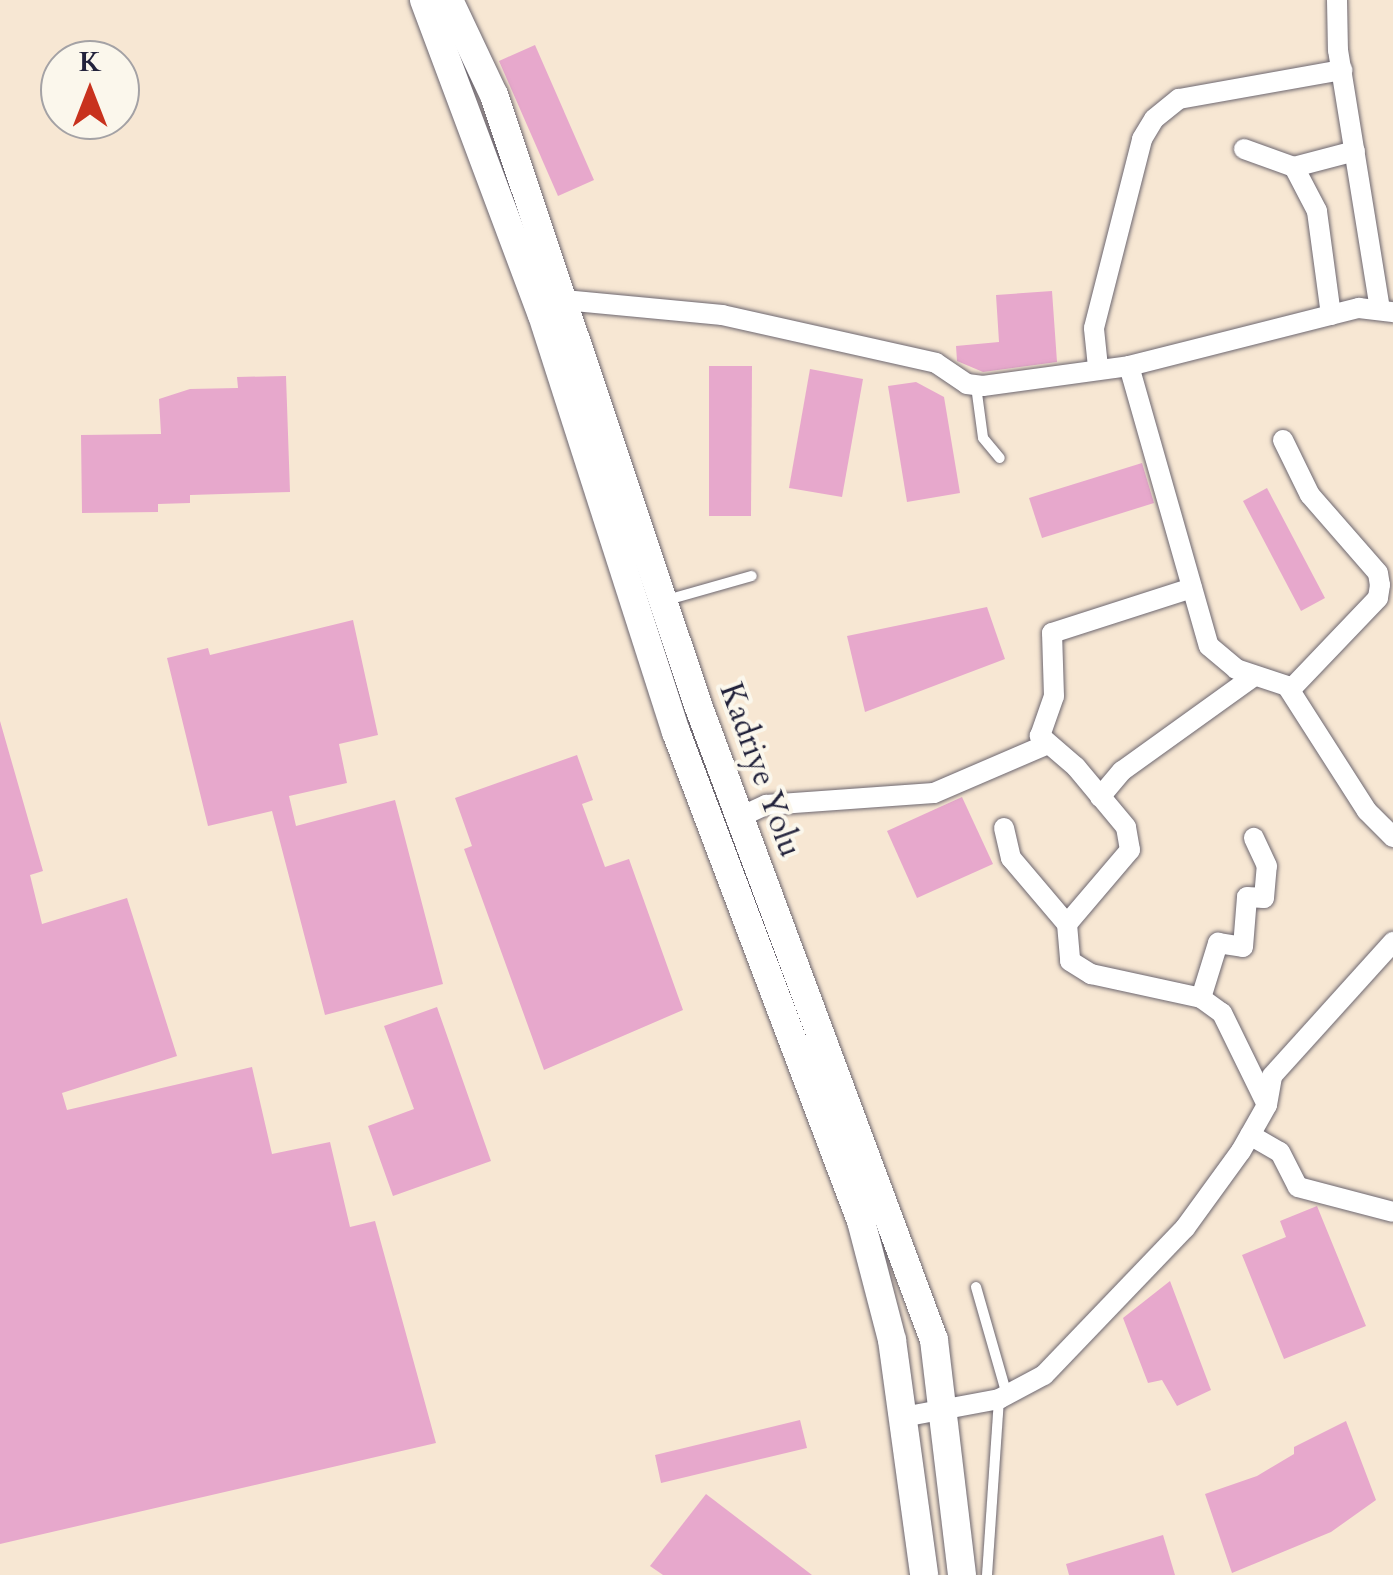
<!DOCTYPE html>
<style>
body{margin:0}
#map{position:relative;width:1393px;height:1575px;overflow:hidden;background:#f7e7d3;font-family:Cardo,serif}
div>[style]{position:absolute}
.building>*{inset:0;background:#e7a8cc}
.roads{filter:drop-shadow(0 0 2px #6d6770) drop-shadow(0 0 2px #6d6770)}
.lane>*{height:10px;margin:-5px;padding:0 5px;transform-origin:5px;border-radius:5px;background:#fff}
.street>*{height:20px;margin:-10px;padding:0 10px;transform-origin:10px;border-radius:10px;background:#fff}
.secondary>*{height:28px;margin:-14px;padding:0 14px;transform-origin:14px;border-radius:14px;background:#fff}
span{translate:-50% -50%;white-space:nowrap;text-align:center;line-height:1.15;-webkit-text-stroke:8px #fbf7ec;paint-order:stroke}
.street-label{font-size:32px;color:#22223b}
.north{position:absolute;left:40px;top:40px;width:100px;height:100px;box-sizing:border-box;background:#fbf7ec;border:2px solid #a4a2a5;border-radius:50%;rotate:0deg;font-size:28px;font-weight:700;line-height:40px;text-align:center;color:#22223b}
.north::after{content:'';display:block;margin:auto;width:35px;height:45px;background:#c8321e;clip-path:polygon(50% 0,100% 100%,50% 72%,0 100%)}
</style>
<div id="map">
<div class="building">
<i style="clip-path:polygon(535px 45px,594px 180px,558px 196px,499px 61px)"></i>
<i style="clip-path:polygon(1052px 291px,1057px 362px,983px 372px,957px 361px,956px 346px,999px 342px,996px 295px)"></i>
<i style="clip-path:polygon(709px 366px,752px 366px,751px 516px,709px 516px)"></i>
<i style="clip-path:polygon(810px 369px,863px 379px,842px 497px,789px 488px)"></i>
<i style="clip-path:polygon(286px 376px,290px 492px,190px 495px,190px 503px,158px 504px,158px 512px,82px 513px,81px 435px,161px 434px,159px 399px,190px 389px,238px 388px,237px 377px)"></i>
<i style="clip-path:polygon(916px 382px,944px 397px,960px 493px,907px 502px,888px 386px)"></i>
<i style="clip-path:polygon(1142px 463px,1154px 503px,1042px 538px,1029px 498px)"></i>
<i style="clip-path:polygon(1267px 488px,1325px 598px,1301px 611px,1243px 501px)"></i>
<i style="clip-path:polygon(987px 607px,1005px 659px,865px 712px,847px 636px)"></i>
<i style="clip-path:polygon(353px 620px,378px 735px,339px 744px,347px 783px,289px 796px,296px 826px,395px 800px,443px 984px,325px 1015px,272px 811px,208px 826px,167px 658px,208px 648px,210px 655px)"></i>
<i style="clip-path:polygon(0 721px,43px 871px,30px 875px,42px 924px,127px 898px,177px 1056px,62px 1093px,67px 1110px,252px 1067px,272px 1154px,330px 1142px,350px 1227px,375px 1221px,436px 1443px,0 1544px)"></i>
<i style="clip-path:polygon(577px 755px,593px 800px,582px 804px,605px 867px,629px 859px,683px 1010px,544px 1070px,464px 849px,472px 846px,455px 798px)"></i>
<i style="clip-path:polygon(962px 797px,993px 864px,917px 898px,887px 831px)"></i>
<i style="clip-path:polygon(437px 1007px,491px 1161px,393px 1196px,368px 1126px,414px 1109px,384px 1026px)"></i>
<i style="clip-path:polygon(1317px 1206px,1366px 1326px,1284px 1359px,1242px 1255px,1286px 1237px,1280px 1221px)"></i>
<i style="clip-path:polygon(1170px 1281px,1211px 1390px,1177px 1406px,1162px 1380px,1148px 1383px,1123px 1318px)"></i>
<i style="clip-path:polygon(800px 1420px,807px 1448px,661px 1483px,655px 1455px)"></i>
<i style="clip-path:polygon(1346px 1421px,1376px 1500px,1331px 1532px,1232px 1573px,1205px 1494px,1257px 1476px,1294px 1454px,1294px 1447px)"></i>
<i style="clip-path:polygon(706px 1494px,812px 1575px,663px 1575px,650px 1566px)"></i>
<i style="clip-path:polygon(1163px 1535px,1175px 1575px,1069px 1575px,1066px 1564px)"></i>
</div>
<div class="roads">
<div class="lane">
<i style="left:976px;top:386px;width:52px;rotate:82.3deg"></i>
<i style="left:983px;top:438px;width:26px;rotate:50deg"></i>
<i style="left:667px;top:600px;width:88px;rotate:-15.8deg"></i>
<i style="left:976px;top:1287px;width:112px;rotate:74deg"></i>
<i style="left:987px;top:1575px;width:175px;rotate:-86.1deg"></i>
</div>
<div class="street">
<i style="left:1337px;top:0;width:50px;rotate:88.9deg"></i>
<i style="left:1338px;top:50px;width:261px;rotate:80.8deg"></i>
<i style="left:1244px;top:149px;width:53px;rotate:19.8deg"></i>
<i style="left:554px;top:307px;width:12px;rotate:-35deg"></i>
<i style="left:564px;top:300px;width:159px;rotate:5.4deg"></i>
<i style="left:722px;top:315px;width:219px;rotate:12.6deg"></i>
<i style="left:936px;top:363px;width:37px;rotate:34deg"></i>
<i style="left:967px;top:384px;width:16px;rotate:7deg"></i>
<i style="left:983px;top:386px;width:147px;rotate:-7.8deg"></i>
<i style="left:1129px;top:366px;width:237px;rotate:-14.2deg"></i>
<i style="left:1359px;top:308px;width:34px;rotate:7deg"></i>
<i style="left:1331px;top:315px;width:105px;rotate:-97.7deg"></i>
<i style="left:1317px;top:211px;width:50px;rotate:-117.6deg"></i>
<i style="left:1294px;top:167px;width:63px;rotate:-14.7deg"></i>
<i style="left:1129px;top:366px;width:291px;rotate:74.1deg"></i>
<i style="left:1209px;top:646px;width:35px;rotate:40deg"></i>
<i style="left:1236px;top:669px;width:54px;rotate:18.4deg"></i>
<i style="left:1287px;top:686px;width:148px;rotate:57.4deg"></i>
<i style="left:1367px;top:811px;width:37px;rotate:45deg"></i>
<i style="left:1098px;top:367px;width:39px;rotate:-96deg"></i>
<i style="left:1094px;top:328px;width:195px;rotate:-75.7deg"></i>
<i style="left:1142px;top:139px;width:23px;rotate:-59deg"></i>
<i style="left:1154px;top:119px;width:32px;rotate:-39deg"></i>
<i style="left:1179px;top:99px;width:166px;rotate:-10.1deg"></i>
<i style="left:1283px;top:440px;width:61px;rotate:63.9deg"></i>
<i style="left:1310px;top:495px;width:103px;rotate:48.9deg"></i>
<i style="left:1378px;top:573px;width:12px;rotate:81deg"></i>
<i style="left:1380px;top:585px;width:13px;rotate:99deg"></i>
<i style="left:1378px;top:598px;width:127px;rotate:133.7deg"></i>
<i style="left:1100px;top:797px;width:34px;rotate:-50deg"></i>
<i style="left:1122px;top:771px;width:163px;rotate:-35.7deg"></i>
<i style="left:740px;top:817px;width:29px;rotate:-25deg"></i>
<i style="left:766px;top:805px;width:168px;rotate:-4.1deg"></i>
<i style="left:934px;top:793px;width:124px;rotate:-23.3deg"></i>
<i style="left:1004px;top:828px;width:31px;rotate:77deg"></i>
<i style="left:1011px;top:858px;width:87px;rotate:49.7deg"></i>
<i style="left:1067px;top:924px;width:37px;rotate:85deg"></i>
<i style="left:1070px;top:961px;width:25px;rotate:32deg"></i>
<i style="left:1091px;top:974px;width:113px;rotate:12.3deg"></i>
<i style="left:1201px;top:998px;width:26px;rotate:36deg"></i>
<i style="left:1222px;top:1013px;width:102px;rotate:63.9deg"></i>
<i style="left:1067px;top:924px;width:97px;rotate:-49.6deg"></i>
<i style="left:1130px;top:850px;width:23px;rotate:-100deg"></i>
<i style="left:1126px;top:827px;width:78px;rotate:-129.8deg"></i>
<i style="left:1076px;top:767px;width:48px;rotate:-139.3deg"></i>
<i style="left:1040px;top:736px;width:42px;rotate:-70.7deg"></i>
<i style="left:1054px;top:696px;width:63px;rotate:-91.8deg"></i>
<i style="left:1052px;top:633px;width:147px;rotate:-17.8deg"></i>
<i style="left:1201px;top:998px;width:58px;rotate:-72.8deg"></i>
<i style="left:1218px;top:943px;width:25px;rotate:9deg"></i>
<i style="left:1243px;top:947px;width:50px;rotate:-85.4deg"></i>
<i style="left:1247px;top:897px;width:17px;rotate:3deg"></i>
<i style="left:1264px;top:898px;width:32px;rotate:-85deg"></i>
<i style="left:1267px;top:866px;width:31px;rotate:-115deg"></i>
<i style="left:1250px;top:1135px;width:34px;rotate:30deg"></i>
<i style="left:1280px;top:1152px;width:39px;rotate:63deg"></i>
<i style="left:1298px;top:1187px;width:98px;rotate:14.7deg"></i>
<i style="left:903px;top:1417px;width:98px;rotate:-10.6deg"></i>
<i style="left:999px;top:1399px;width:51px;rotate:-28.1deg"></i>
<i style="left:1044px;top:1375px;width:204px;rotate:-46.2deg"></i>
<i style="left:1185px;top:1228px;width:95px;rotate:-54deg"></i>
<i style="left:1241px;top:1151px;width:53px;rotate:-60.5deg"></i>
<i style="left:1267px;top:1105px;width:29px;rotate:-80deg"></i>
<i style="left:1272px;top:1076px;width:181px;rotate:-47.9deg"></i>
</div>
<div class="secondary">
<i style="left:424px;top:0;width:336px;rotate:69.5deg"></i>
<i style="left:542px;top:315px;width:438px;rotate:72.2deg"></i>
<i style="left:676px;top:732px;width:523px;rotate:69.28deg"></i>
<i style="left:861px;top:1221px;width:123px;rotate:75.4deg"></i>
<i style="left:892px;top:1340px;width:237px;rotate:82.2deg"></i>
<i style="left:449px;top:0;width:105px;rotate:64.7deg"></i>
<i style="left:494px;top:95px;width:643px;rotate:71.51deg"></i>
<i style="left:698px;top:705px;width:677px;rotate:69.61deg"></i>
<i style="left:934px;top:1340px;width:237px;rotate:83.2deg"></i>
</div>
</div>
<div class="street-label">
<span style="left:760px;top:770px;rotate:70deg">Kadriye Yolu</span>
</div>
<div class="north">K</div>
</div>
